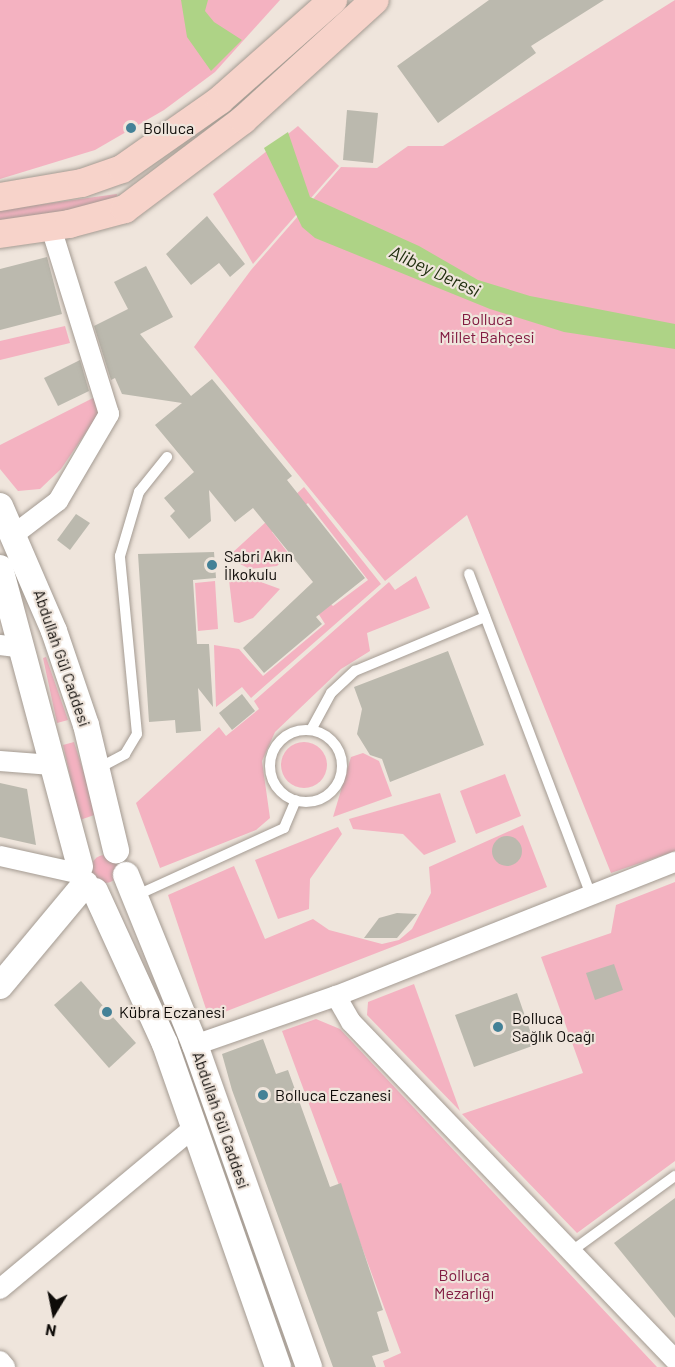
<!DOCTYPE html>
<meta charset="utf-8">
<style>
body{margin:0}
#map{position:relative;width:675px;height:1367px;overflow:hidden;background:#efe5dc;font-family:Barlow,sans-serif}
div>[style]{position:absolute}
.green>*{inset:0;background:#f4b2c1}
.round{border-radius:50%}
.water>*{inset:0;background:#aed386}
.building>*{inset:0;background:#bbb9ae}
.roads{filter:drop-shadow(0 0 2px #a49b92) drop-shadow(0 0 2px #a49b92)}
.service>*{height:10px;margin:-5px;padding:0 5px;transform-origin:5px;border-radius:5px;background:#fff}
.service>.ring{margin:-5px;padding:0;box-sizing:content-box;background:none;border:10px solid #fff;border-radius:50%}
.minor>*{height:20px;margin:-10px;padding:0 10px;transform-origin:10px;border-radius:10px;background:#fff}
.tertiary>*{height:26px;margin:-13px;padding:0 13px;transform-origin:13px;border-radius:13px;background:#fff}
.secondary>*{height:28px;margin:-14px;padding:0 14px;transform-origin:14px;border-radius:14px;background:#f7d3ca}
.dots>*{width:16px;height:16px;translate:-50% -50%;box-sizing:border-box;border:3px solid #efe5dc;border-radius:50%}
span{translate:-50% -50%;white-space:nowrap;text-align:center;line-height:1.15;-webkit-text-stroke:4.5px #efe5dc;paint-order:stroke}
.poi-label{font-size:16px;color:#0e0b08}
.left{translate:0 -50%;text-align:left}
.park-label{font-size:16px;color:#821c42}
.street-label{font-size:16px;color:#0e0b08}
.water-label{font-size:18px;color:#212f0f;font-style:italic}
.north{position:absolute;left:24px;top:1283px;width:60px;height:60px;-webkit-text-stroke:4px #efe5dc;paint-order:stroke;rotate:190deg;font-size:16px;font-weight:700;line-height:24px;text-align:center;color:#0e0b08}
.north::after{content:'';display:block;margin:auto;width:21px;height:27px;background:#0e0b08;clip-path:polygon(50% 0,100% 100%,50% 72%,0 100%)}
</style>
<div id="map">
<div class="green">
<i style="clip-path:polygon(0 0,280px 0,215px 72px,164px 110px,95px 150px,0 179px)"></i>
<i style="clip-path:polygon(675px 0,675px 851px,611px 873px,467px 515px,385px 581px,194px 347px,251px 270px,341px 167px,377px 168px,408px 146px,443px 146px)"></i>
<i style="clip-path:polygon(298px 126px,339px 166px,253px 264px,213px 194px)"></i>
<i style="clip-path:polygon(117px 194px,116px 203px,0 221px,0 210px)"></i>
<i style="clip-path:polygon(65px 326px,70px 343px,0 360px,0 341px)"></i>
<i style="clip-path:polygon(95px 397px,100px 412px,61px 469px,40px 489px,18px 491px,0 469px,0 445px)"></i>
<i style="clip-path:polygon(304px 487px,381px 584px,251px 698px,242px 687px,216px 707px,214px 645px,239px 649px,263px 676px,325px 624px,318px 613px,328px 602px,333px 606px,368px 580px,308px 503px,272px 532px,289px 554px,277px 566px,250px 569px,236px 562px,231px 554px)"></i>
<i style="clip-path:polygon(236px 573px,280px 589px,253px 618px,239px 623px,234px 622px,229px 580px)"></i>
<i style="clip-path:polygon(416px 576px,430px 608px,367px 633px,370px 651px,341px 669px,275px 732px,262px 761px,270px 818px,256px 830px,160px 868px,136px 803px,219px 727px,226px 736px,259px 709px,254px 701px,389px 582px,395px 590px)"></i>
<i style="clip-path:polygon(215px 581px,218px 629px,198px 631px,195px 583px)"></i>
<i style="clip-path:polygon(46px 657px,68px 720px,57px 723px,43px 658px)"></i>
<i class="round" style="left:281px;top:742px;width:46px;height:46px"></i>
<i style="clip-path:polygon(74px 742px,97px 814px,80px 820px,63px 745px)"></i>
<i style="clip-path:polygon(363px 753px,379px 761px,392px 796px,333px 817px,351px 757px)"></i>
<i style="clip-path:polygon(505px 774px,521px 816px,476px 834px,460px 791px)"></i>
<i style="clip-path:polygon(440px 793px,456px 842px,424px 855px,403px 834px,353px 829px,349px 819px)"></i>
<i style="clip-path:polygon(523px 825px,547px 887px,209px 1018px,168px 895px,234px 866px,265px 939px,313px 919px,329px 930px,382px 944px,399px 940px,412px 929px,431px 893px,429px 867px)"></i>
<i style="clip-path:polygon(338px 827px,342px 834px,310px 879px,309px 909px,278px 919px,255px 860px)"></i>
<i class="round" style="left:91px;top:855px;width:28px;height:28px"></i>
<i style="clip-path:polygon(675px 882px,675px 1161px,577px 1233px,462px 1114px,583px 1073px,541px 957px,611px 933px,616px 905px)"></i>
<i style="clip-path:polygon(414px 984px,460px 1111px,367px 1015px,368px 1002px)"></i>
<i style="clip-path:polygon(316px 1019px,340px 1029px,657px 1367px,385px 1367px,383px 1361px,401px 1353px,282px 1031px)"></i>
</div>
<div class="water">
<i style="clip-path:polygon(181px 0,208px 0,205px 11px,214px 22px,242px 40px,211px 71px,187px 37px)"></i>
<i style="clip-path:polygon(288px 132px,310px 197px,419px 246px,478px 280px,530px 296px,675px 324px,675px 349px,564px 332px,490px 309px,315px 238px,302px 227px,264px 148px)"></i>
</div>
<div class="building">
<i style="clip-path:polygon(489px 0,604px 0,531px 46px,536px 53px,438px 123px,397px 66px)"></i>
<i style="clip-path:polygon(347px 110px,378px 113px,373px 163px,343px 160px)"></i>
<i style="clip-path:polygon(207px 216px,245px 264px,230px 277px,219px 263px,191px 285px,166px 254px)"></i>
<i style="clip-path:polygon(47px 257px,62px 314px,0 330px,0 269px)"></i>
<i style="clip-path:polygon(146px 266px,173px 317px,140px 334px,191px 396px,212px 379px,292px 476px,287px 480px,365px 578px,316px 617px,322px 624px,264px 673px,243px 648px,313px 582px,253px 508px,235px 522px,209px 490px,211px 521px,189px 539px,170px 516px,175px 511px,164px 498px,194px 472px,155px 425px,182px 403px,122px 394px,115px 378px,111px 380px,94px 326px,128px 309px,114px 282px)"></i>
<i style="clip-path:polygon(80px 360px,89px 391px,58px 406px,44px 378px)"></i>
<i style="clip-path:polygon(76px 514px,90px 523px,70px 550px,57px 540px)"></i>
<i style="clip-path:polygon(214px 552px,216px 578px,193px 580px,197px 644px,209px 644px,213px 707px,198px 688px,201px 731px,176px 733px,175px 720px,149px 722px,138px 554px)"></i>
<i style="clip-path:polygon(448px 651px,484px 745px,390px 782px,382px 759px,370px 755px,357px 734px,362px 709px,354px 687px)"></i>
<i style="clip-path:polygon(242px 694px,255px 711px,232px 730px,219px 713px)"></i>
<i style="clip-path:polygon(0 783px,27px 789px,36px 845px,0 837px)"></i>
<i class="round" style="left:492px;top:836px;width:30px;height:30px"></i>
<i style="clip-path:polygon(397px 913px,417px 914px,397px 938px,364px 938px,379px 918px)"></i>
<i style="clip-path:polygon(614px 964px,623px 990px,595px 1000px,586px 973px)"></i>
<i style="clip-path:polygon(81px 981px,136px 1043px,109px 1068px,54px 1005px)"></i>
<i style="clip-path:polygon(517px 993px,535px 1045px,474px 1067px,455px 1015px)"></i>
<i style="clip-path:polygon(263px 1039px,276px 1074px,288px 1070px,330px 1187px,341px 1183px,350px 1211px,383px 1310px,377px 1312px,389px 1351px,372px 1356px,376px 1367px,333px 1367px,232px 1090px,222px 1054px)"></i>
<i style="clip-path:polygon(675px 1198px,675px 1318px,614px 1243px)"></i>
</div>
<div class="roads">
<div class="service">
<i style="left:469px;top:574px;width:344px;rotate:69.2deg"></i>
<i style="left:311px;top:730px;width:42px;rotate:-61.6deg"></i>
<i style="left:331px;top:693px;width:33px;rotate:-43deg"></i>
<i style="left:355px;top:671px;width:141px;rotate:-22.6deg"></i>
<i class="ring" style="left:270px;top:730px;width:62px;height:62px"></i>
<i style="left:97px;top:769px;width:32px;rotate:-28deg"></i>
<i style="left:125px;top:754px;width:23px;rotate:-59deg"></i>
<i style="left:137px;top:734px;width:179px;rotate:-95.5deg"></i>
<i style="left:120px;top:556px;width:67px;rotate:-73.5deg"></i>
<i style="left:139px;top:492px;width:45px;rotate:-51.3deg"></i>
<i style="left:135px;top:896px;width:164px;rotate:-24.5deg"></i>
<i style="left:284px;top:828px;width:30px;rotate:-67deg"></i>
<i style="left:573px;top:1250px;width:126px;rotate:-36deg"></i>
</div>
<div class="minor">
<i style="left:16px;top:533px;width:53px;rotate:-37.3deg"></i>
<i style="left:58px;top:501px;width:101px;rotate:-59.6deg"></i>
<i style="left:109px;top:414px;width:195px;rotate:-107.3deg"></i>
<i style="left:0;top:645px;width:23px;rotate:7deg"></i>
<i style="left:0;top:761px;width:52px;rotate:4.4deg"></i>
<i style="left:0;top:856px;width:83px;rotate:12.5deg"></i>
<i style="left:336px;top:996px;width:30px;rotate:60deg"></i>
<i style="left:351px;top:1022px;width:468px;rotate:46.2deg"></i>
<i style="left:195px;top:1045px;width:149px;rotate:-19.2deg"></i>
<i style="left:336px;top:996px;width:365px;rotate:-21.6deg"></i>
<i style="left:0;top:1289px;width:251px;rotate:-39.8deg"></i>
<i style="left:0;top:1361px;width:8px;rotate:50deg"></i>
</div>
<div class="tertiary">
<i style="left:0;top:506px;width:136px;rotate:66.6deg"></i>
<i style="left:54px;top:631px;width:99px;rotate:71.2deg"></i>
<i style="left:86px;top:725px;width:129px;rotate:76.5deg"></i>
<i style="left:0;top:568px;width:309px;rotate:75deg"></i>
<i style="left:126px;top:875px;width:183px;rotate:67.9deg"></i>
<i style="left:195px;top:1045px;width:342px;rotate:70.5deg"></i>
<i style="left:95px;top:891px;width:168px;rotate:65.4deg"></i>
<i style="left:165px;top:1044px;width:342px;rotate:70.7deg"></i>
<i style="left:0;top:986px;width:133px;rotate:-50.2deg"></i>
</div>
<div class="secondary">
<i style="left:0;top:197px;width:83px;rotate:-9.7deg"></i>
<i style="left:82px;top:183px;width:42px;rotate:-19.3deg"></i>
<i style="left:122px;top:169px;width:120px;rotate:-35.1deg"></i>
<i style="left:220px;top:100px;width:151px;rotate:-41.5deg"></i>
<i style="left:0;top:234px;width:70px;rotate:-8.2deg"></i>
<i style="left:69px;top:224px;width:58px;rotate:-15deg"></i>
<i style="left:125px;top:209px;width:148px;rotate:-37deg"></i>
<i style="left:243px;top:120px;width:178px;rotate:-42.3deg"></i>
</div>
</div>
<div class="dots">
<i style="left:131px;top:128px;background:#438197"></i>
<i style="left:212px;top:565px;background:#438197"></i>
<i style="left:107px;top:1012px;background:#438197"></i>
<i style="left:498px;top:1027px;background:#438197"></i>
<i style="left:263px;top:1095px;background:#438197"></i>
</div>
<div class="poi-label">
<span class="left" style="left:143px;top:128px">Bolluca</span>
<span class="left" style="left:224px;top:565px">Sabri Akın<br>İlkokulu</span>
<span class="left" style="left:119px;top:1012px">Kübra Eczanesi</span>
<span class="left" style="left:512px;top:1027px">Bolluca<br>Sağlık Ocağı</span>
<span class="left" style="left:275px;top:1095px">Bolluca Eczanesi</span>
</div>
<div class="park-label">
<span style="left:487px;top:328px">Bolluca<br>Millet Bahçesi</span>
<span style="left:464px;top:1284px">Bolluca<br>Mezarlığı</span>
</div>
<div class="street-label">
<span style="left:62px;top:658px;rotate:71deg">Abdullah Gül Caddesi</span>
<span style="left:221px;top:1120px;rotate:71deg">Abdullah Gül Caddesi</span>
</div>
<div class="water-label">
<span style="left:435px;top:271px;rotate:25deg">Alibey Deresi</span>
</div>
<div class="north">N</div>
</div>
